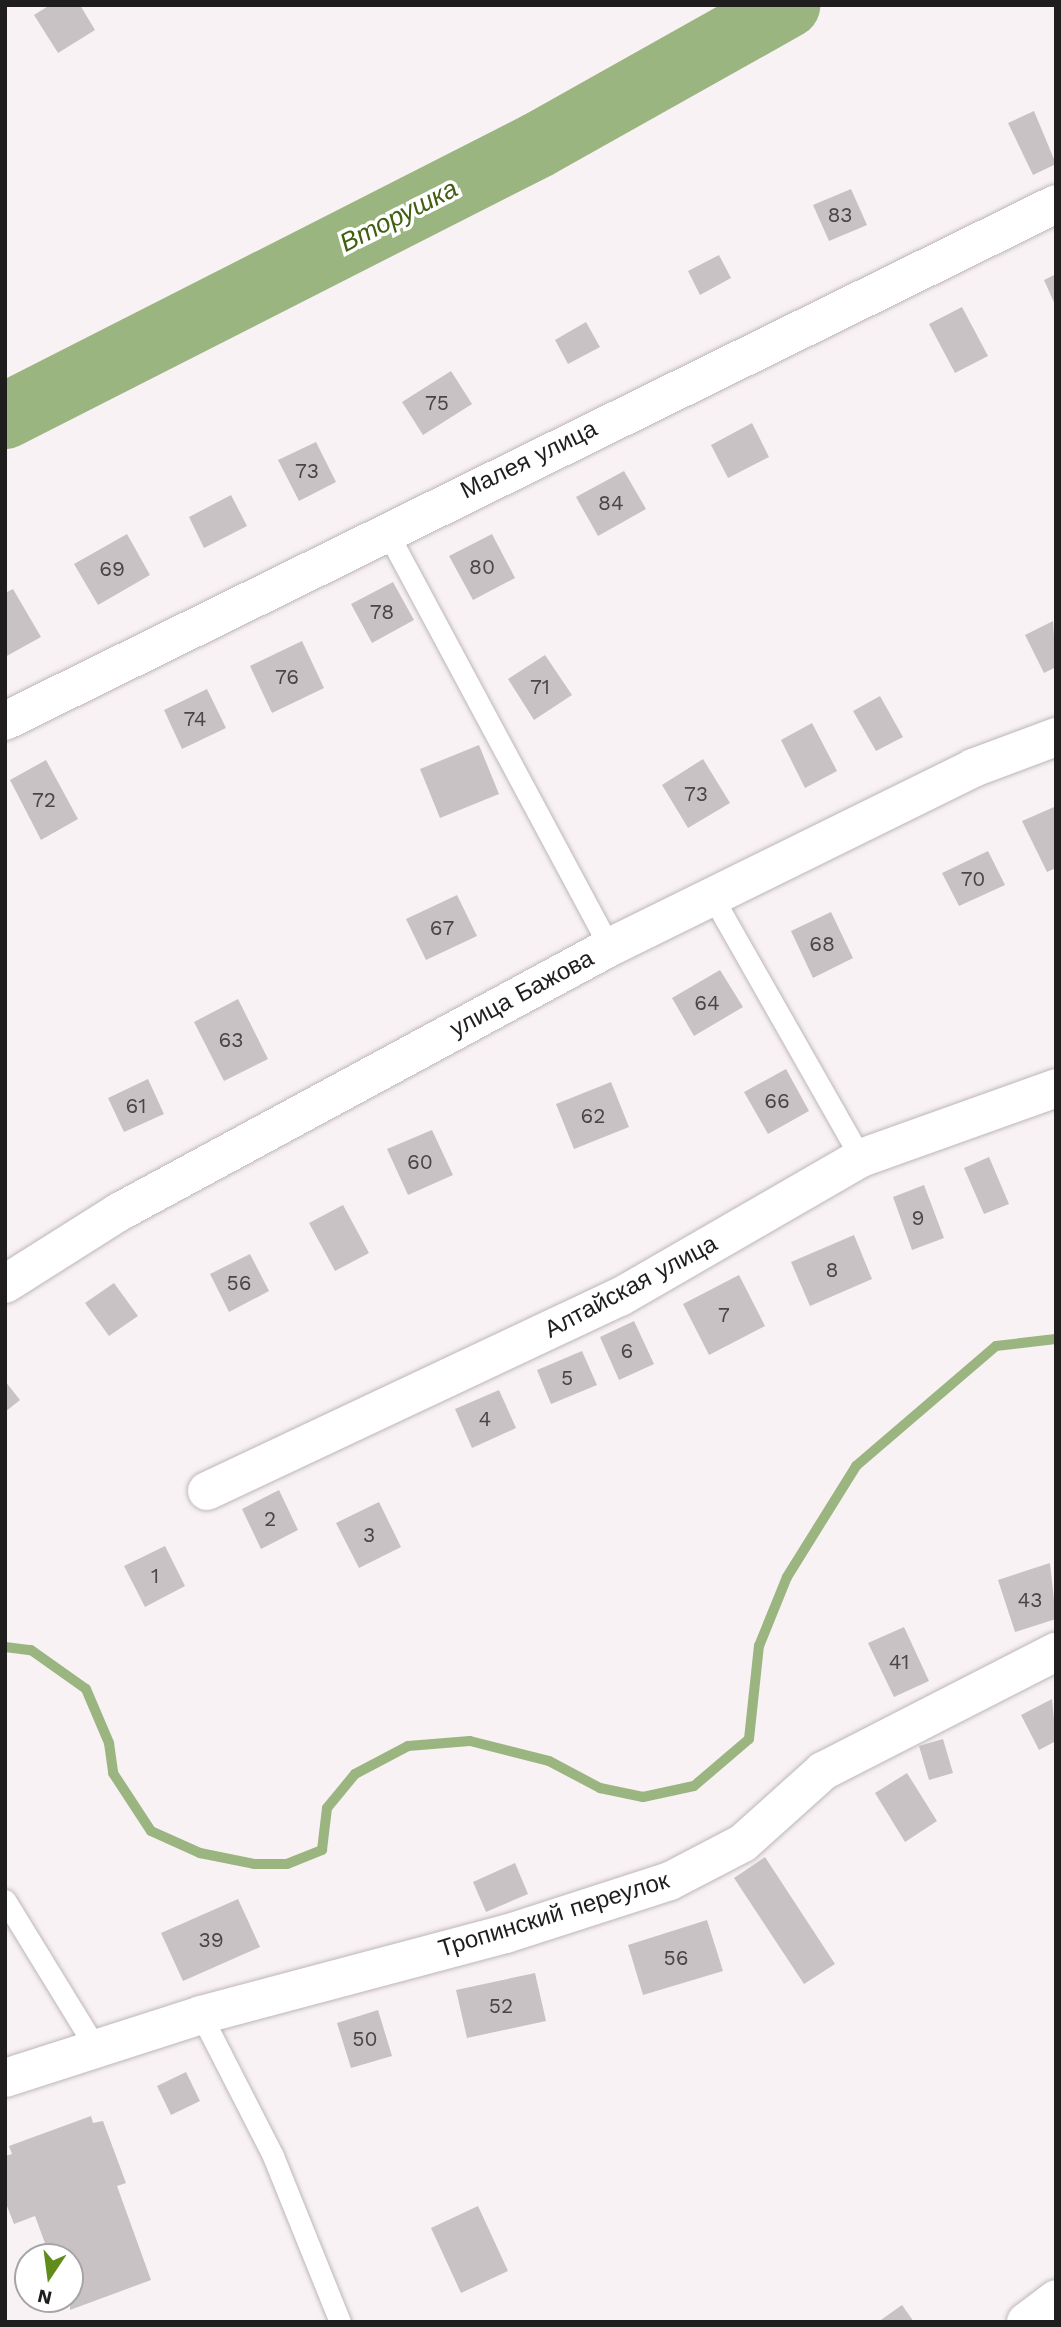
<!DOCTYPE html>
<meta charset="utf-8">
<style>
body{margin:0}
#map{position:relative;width:1061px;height:2327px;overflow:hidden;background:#f9f2f5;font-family:"Work Sans",sans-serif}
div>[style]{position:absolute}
.stream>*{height:10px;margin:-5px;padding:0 5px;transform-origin:5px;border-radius:5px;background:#9bb580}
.river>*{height:66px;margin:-33px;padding:0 33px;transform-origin:33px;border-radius:33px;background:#9bb580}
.building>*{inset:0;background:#c9c2c5}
.roads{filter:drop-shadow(0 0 2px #bdb6b9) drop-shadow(0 0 2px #bdb6b9)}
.service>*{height:21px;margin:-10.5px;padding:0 10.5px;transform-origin:10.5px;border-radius:10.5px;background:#fff}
.minor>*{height:38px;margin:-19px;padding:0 19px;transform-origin:19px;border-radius:19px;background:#fff}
span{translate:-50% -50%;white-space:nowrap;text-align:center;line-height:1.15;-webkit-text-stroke:7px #fff;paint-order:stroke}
.number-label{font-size:21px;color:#4a4648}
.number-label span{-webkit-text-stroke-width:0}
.street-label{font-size:24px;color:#201d1f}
.water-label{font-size:26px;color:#415f10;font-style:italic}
.frame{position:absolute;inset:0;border:7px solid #201d1f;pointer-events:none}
.north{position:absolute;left:14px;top:2243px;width:70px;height:70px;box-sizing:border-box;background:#fff;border:2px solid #a6a5a5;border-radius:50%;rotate:193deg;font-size:19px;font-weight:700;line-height:28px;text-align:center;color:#201d1f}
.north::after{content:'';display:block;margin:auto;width:24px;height:32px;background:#618c1c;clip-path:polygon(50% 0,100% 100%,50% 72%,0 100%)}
</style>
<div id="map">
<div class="stream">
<i style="left:5px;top:1647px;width:26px;rotate:7deg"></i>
<i style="left:31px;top:1650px;width:67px;rotate:35.3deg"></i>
<i style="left:86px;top:1689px;width:59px;rotate:66.9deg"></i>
<i style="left:109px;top:1743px;width:30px;rotate:82deg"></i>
<i style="left:113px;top:1773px;width:69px;rotate:56.8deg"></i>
<i style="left:151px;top:1831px;width:54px;rotate:24.2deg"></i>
<i style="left:200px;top:1853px;width:55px;rotate:11.5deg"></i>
<i style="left:254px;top:1864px;width:33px"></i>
<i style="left:287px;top:1864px;width:38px;rotate:-22deg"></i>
<i style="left:322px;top:1850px;width:42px;rotate:-83.2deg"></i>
<i style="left:327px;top:1808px;width:44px;rotate:-50.5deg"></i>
<i style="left:355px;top:1774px;width:60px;rotate:-27.8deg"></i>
<i style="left:408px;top:1746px;width:62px;rotate:-4.6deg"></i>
<i style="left:470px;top:1741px;width:81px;rotate:14.2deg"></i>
<i style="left:549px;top:1761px;width:58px;rotate:27.9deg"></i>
<i style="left:600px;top:1788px;width:44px;rotate:11.8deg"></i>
<i style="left:643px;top:1797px;width:52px;rotate:-12.2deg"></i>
<i style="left:694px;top:1786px;width:72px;rotate:-40.5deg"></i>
<i style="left:749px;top:1739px;width:94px;rotate:-83.9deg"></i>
<i style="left:759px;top:1646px;width:74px;rotate:-67.9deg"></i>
<i style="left:787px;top:1577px;width:131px;rotate:-58.1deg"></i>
<i style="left:856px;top:1466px;width:184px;rotate:-40.6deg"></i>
<i style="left:996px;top:1346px;width:60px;rotate:-6.7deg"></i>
</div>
<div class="river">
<i style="left:5px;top:416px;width:598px;rotate:-26.95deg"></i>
<i style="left:538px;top:145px;width:286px;rotate:-29.3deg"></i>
</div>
<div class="building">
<i style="clip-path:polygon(50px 5px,80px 5px,95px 30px,58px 53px,34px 15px)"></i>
<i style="clip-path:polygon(1034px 111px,1056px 164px,1033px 175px,1008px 123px)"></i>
<i style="clip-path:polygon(851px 189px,867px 225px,829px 241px,813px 205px)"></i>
<i style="clip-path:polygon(719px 255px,731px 278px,700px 295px,688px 271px)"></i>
<i style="clip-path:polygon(1056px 274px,1056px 307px,1044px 280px)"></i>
<i style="clip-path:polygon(962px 307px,988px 356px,955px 373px,929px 324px)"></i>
<i style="clip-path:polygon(586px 322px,600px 347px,568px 364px,555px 340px)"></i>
<i style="clip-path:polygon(451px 371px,472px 404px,423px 435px,402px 402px)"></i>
<i style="clip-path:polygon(752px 423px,769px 457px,728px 478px,711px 445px)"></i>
<i style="clip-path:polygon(316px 442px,336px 482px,299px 501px,278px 460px)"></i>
<i style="clip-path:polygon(624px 471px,646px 509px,598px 536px,576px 497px)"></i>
<i style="clip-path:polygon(231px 495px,247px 526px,204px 548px,189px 517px)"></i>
<i style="clip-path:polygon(127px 534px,150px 575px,98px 605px,74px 564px)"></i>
<i style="clip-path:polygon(492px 534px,515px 578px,473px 600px,449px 556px)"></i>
<i style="clip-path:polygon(393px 582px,414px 620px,372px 643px,351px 604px)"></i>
<i style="clip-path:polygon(13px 589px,41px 637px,5px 657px,5px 593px)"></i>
<i style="clip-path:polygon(1053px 621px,1056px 667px,1044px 673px,1025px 635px)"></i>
<i style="clip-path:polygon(302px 641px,324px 688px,272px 713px,250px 666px)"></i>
<i style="clip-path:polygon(545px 655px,572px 695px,534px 720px,508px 679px)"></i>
<i style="clip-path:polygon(207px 689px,226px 728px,182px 749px,164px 710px)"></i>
<i style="clip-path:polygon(880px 696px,903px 737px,876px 751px,853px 711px)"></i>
<i style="clip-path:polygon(812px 723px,837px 771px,805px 788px,781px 740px)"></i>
<i style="clip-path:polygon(479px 745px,499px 794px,440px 818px,420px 769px)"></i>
<i style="clip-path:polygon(703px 759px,730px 803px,688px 828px,662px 785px)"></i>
<i style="clip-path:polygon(46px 760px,78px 819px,41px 840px,10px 780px)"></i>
<i style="clip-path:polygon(1054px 807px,1056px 868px,1047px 872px,1022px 821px)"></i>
<i style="clip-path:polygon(988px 851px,1005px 885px,959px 906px,942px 873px)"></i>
<i style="clip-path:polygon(457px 895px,477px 936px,426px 960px,406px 919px)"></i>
<i style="clip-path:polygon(831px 912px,853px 958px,813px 978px,791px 931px)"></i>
<i style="clip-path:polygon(720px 970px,743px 1007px,694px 1036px,672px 998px)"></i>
<i style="clip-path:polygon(238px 999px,268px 1059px,224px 1081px,194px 1022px)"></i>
<i style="clip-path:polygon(786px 1069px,809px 1111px,768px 1134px,744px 1092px)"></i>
<i style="clip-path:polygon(148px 1079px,164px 1114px,124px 1132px,108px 1098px)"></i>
<i style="clip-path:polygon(611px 1082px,629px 1127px,574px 1149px,556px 1104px)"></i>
<i style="clip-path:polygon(432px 1130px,453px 1175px,408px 1195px,387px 1149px)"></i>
<i style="clip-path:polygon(989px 1157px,1009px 1204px,984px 1214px,964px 1168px)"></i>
<i style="clip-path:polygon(924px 1185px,944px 1238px,912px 1250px,893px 1197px)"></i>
<i style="clip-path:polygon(343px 1205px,369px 1253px,335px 1271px,309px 1223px)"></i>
<i style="clip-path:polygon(854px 1235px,872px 1279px,810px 1306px,791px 1262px)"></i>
<i style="clip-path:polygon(250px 1254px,269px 1291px,229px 1312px,210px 1274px)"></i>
<i style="clip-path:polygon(739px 1275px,765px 1326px,709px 1355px,683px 1304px)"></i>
<i style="clip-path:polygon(114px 1283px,138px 1316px,109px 1336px,85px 1303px)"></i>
<i style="clip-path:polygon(634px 1321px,654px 1364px,619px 1380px,600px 1337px)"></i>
<i style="clip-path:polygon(582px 1351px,597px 1385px,551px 1404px,537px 1370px)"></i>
<i style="clip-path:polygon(5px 1381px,20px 1400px,5px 1412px)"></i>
<i style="clip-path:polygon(499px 1390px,516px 1428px,472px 1448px,455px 1409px)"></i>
<i style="clip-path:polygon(279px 1490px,298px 1530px,261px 1549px,242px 1509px)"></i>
<i style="clip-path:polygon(379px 1502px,401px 1547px,359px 1568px,336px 1523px)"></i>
<i style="clip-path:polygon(165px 1546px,185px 1586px,145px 1607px,124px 1566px)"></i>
<i style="clip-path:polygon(1050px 1563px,1056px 1619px,1015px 1632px,998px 1580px)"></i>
<i style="clip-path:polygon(904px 1627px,929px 1681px,894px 1697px,868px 1643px)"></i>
<i style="clip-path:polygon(1052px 1699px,1056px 1741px,1039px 1750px,1021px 1715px)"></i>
<i style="clip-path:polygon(943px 1739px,953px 1773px,929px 1780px,919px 1746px)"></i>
<i style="clip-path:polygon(907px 1773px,937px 1821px,905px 1842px,875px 1793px)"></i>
<i style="clip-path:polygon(765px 1857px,835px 1964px,804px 1984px,734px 1878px)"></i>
<i style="clip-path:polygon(515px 1863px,528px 1894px,486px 1912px,473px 1882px)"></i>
<i style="clip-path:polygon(238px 1899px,260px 1947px,183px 1981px,161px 1933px)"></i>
<i style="clip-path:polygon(707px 1920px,723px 1971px,643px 1995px,628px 1945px)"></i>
<i style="clip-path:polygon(535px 1973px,546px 2021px,467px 2038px,456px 1990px)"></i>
<i style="clip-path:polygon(378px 2010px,392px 2056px,351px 2068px,337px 2023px)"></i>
<i style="clip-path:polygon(186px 2072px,200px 2101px,171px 2115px,157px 2086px)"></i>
<i style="clip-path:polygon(91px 2116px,93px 2123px,103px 2121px,126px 2183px,117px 2186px,151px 2280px,70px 2310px,70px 2257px,50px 2257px,35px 2216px,14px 2224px,5px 2201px,5px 2156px,12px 2154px,9px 2146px)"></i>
<i style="clip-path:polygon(478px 2206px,508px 2271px,461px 2293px,431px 2228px)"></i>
<i style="clip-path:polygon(902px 2305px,914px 2322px,878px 2322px)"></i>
</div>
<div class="roads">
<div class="service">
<i style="left:386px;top:530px;width:473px;rotate:61.8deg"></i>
<i style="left:712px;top:896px;width:301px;rotate:60.4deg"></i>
<i style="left:5px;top:1900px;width:172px;rotate:58.5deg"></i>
<i style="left:201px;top:2015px;width:158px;rotate:62.9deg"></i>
<i style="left:273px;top:2156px;width:179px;rotate:68deg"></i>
</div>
<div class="minor">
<i style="left:5px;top:721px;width:1171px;rotate:-26.19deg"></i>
<i style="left:5px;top:1284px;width:135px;rotate:-32.3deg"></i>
<i style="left:119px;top:1212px;width:558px;rotate:-28.36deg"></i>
<i style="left:610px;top:947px;width:405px;rotate:-26.2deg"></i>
<i style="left:973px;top:768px;width:89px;rotate:-20.5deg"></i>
<i style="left:207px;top:1491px;width:456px;rotate:-25.2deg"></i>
<i style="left:620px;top:1297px;width:278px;rotate:-30deg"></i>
<i style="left:861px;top:1158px;width:207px;rotate:-19.7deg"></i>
<i style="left:5px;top:2078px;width:206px;rotate:-17.8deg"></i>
<i style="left:201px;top:2015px;width:316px;rotate:-14.9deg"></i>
<i style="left:506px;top:1934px;width:172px;rotate:-17.9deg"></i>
<i style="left:670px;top:1881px;width:82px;rotate:-27.5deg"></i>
<i style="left:743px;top:1843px;width:108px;rotate:-42deg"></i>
<i style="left:823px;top:1771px;width:262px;rotate:-27.1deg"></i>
<i style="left:1026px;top:2322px;width:38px;rotate:-37deg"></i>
</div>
</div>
<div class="number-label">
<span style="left:840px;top:215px">83</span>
<span style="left:437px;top:403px">75</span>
<span style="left:307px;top:471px">73</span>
<span style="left:611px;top:503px">84</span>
<span style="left:482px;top:567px">80</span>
<span style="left:112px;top:569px">69</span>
<span style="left:382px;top:612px">78</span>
<span style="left:287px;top:677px">76</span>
<span style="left:540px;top:687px">71</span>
<span style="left:195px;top:719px">74</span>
<span style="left:696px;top:794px">73</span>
<span style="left:44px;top:800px">72</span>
<span style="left:973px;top:879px">70</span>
<span style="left:442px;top:928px">67</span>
<span style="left:822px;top:944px">68</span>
<span style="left:707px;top:1003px">64</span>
<span style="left:231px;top:1040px">63</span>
<span style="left:777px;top:1101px">66</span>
<span style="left:136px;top:1106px">61</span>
<span style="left:593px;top:1116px">62</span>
<span style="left:420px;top:1162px">60</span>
<span style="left:918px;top:1218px">9</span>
<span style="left:832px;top:1270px">8</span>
<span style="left:239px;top:1283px">56</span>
<span style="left:724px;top:1315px">7</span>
<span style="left:627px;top:1351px">6</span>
<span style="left:567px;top:1378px">5</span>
<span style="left:485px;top:1419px">4</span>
<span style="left:270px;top:1519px">2</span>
<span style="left:369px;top:1535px">3</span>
<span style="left:155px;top:1576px">1</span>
<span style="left:1030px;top:1600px">43</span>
<span style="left:899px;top:1662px">41</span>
<span style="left:211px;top:1940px">39</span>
<span style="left:676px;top:1958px">56</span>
<span style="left:501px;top:2006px">52</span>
<span style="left:365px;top:2039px">50</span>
</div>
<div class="street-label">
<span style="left:529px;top:460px;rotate:-26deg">Малея улица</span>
<span style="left:522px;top:994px;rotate:-28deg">улица Бажова</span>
<span style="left:631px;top:1287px;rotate:-28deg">Алтайская улица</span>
<span style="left:554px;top:1915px;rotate:-17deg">Тропинский переулок</span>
</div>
<div class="water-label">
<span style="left:399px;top:216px;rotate:-27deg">Вторушка</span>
</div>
<div class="frame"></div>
<div class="north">N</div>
</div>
